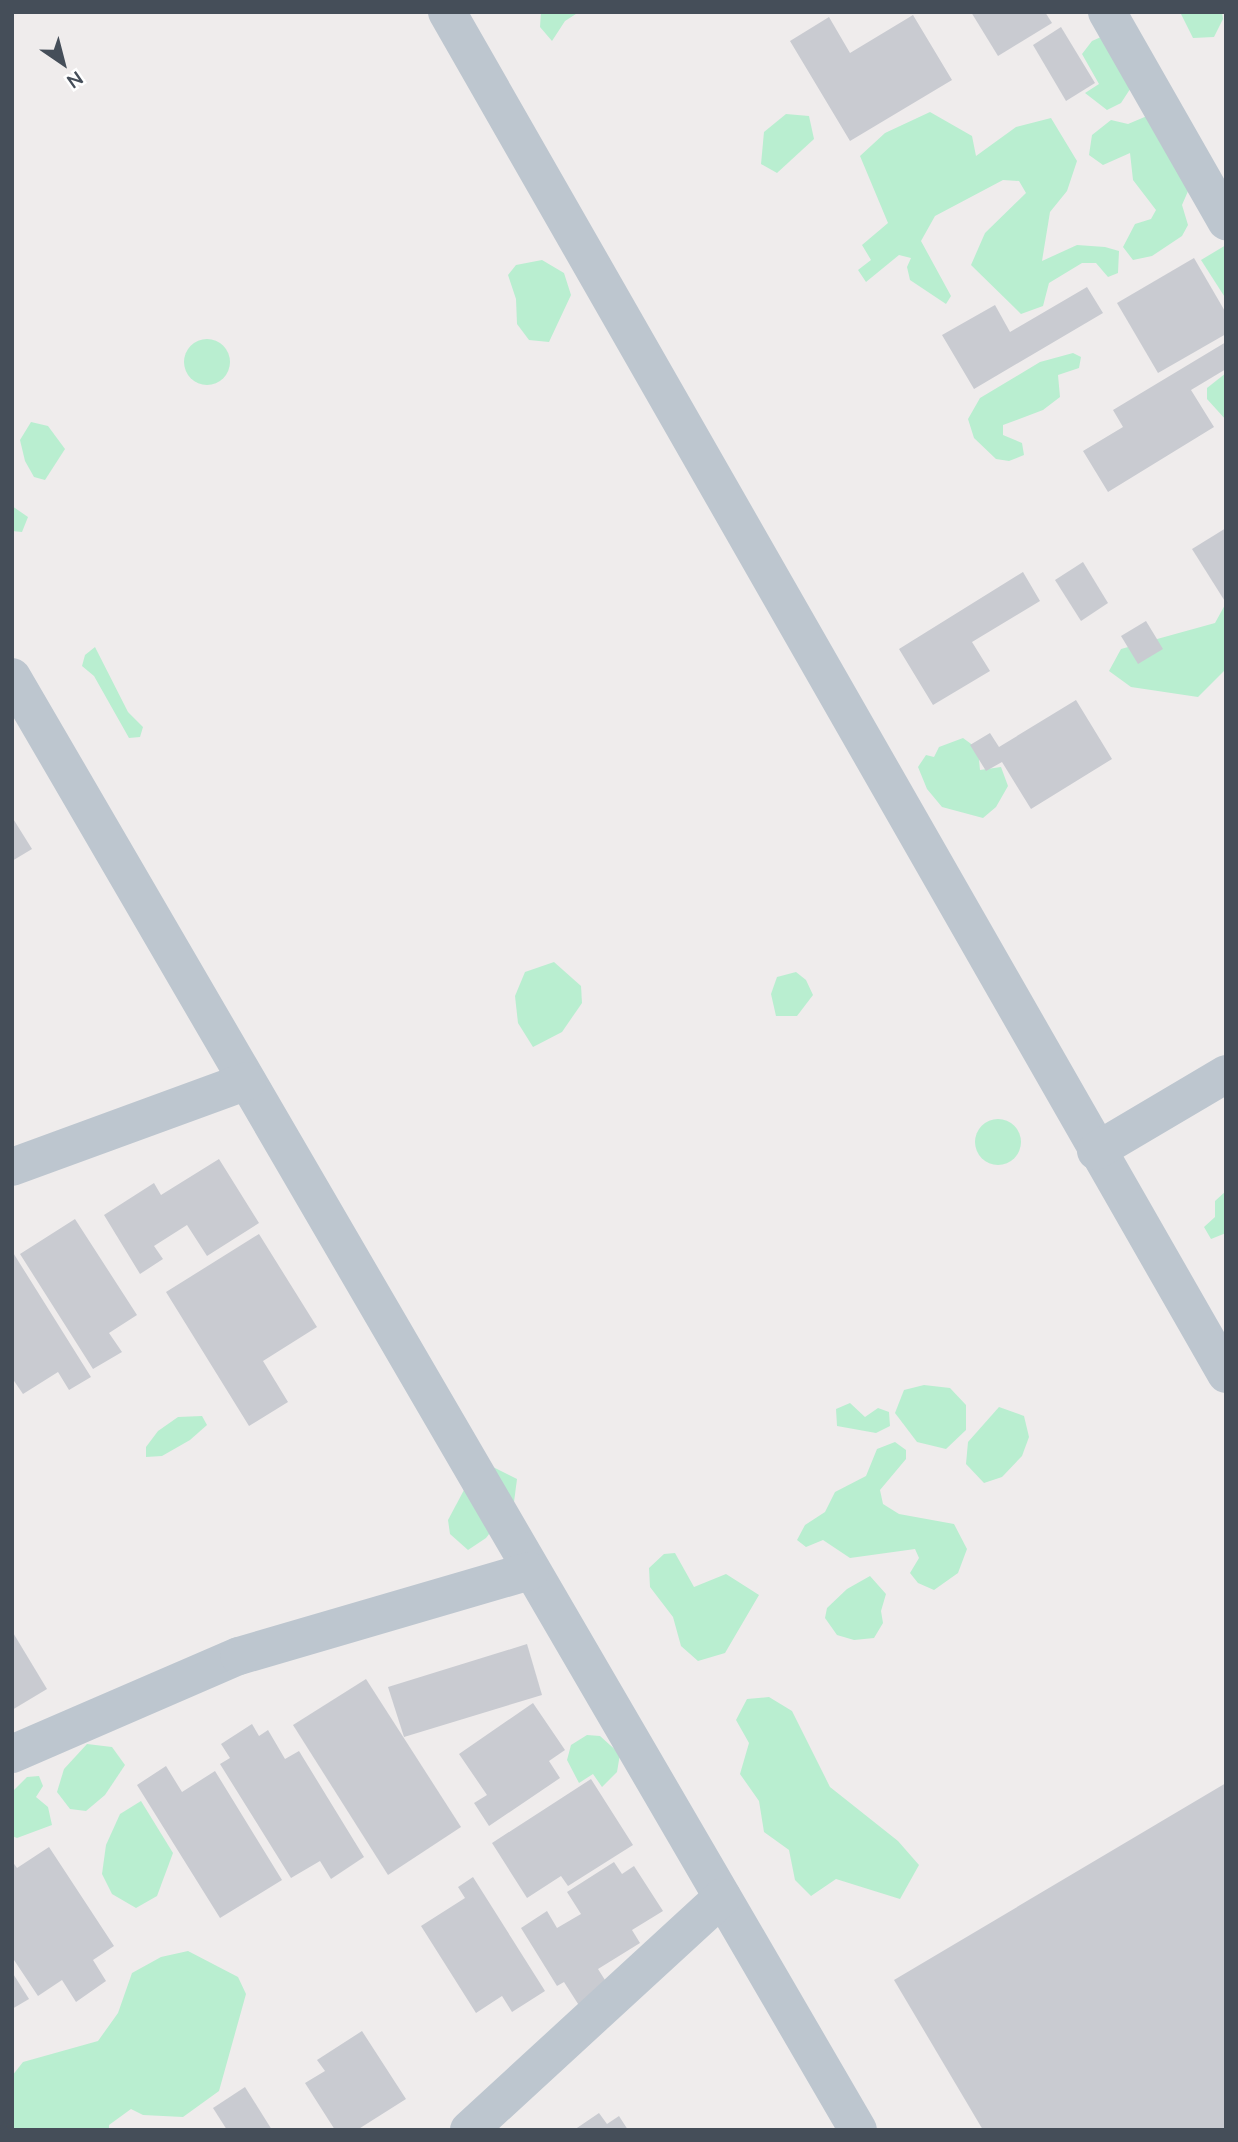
<!DOCTYPE html>
<style>
body{margin:0}
#map{position:relative;width:1238px;height:2142px;overflow:hidden;background:#efecec;font-family:Mulish,sans-serif}
div>[style]{position:absolute}
.green>*{inset:0;background:#b9eed0}
.round{border-radius:50%}
.building>*{inset:0;background:#c9cbd1}
.minor>*{height:38px;margin:-19px;padding:0 19px;transform-origin:19px;border-radius:19px;background:#bdc6cf}
span{translate:-50% -50%;white-space:nowrap;text-align:center;line-height:1.15;-webkit-text-stroke:7px #fff;paint-order:stroke}
.frame{position:absolute;inset:0;border:14px solid #454e59;pointer-events:none}
.north{position:absolute;left:28px;top:28px;width:70px;height:70px;-webkit-text-stroke:5px #fff;paint-order:stroke;rotate:145deg;font-size:19px;font-weight:700;line-height:28px;text-align:center;color:#454e59}
.north::after{content:'';display:block;margin:auto;width:24px;height:32px;background:#454e59;clip-path:polygon(50% 0,100% 100%,50% 72%,0 100%)}
</style>
<div id="map">
<div class="green">
<i style="clip-path:polygon(541px 12px,579px 12px,565px 21px,552px 41px,540px 27px)"></i>
<i style="clip-path:polygon(1180px 12px,1222px 12px,1223px 19px,1214px 37px,1193px 38px)"></i>
<i style="clip-path:polygon(1110px 33px,1134px 83px,1121px 103px,1107px 110px,1085px 93px,1099px 84px,1082px 54px,1092px 41px)"></i>
<i style="clip-path:polygon(930px 112px,972px 136px,976px 156px,1016px 127px,1051px 118px,1077px 161px,1067px 191px,1050px 212px,1042px 261px,1077px 245px,1105px 247px,1119px 251px,1118px 273px,1108px 277px,1096px 263px,1082px 263px,1049px 283px,1043px 306px,1021px 314px,971px 265px,985px 233px,1026px 193px,1019px 181px,1003px 180px,935px 216px,921px 241px,951px 296px,946px 304px,910px 280px,907px 267px,911px 258px,899px 255px,866px 282px,858px 270px,871px 260px,862px 245px,888px 223px,860px 156px,885px 133px)"></i>
<i style="clip-path:polygon(786px 114px,809px 116px,814px 139px,777px 173px,761px 164px,764px 132px)"></i>
<i style="clip-path:polygon(1147px 116px,1192px 182px,1182px 205px,1188px 225px,1182px 236px,1152px 256px,1133px 260px,1123px 247px,1135px 224px,1151px 219px,1156px 210px,1133px 180px,1130px 153px,1103px 165px,1089px 155px,1092px 135px,1111px 120px,1128px 124px)"></i>
<i style="clip-path:polygon(1226px 245px,1226px 299px,1201px 260px)"></i>
<i style="clip-path:polygon(542px 260px,564px 273px,571px 295px,549px 342px,529px 340px,517px 324px,516px 299px,508px 275px,516px 265px)"></i>
<i class="round" style="left:184px;top:339px;width:46px;height:46px"></i>
<i style="clip-path:polygon(1073px 353px,1081px 357px,1079px 368px,1058px 375px,1060px 397px,1043px 410px,1003px 425px,1003px 435px,1022px 443px,1024px 455px,1009px 461px,996px 459px,974px 438px,968px 419px,980px 398px,1040px 362px)"></i>
<i style="clip-path:polygon(1226px 373px,1226px 420px,1207px 399px,1207px 388px)"></i>
<i style="clip-path:polygon(31px 422px,48px 426px,65px 449px,45px 480px,34px 477px,25px 461px,20px 440px)"></i>
<i style="clip-path:polygon(12px 506px,28px 517px,22px 532px,12px 531px)"></i>
<i style="clip-path:polygon(1226px 603px,1226px 669px,1198px 697px,1131px 687px,1109px 671px,1121px 649px,1215px 623px)"></i>
<i style="clip-path:polygon(95px 647px,128px 712px,143px 727px,140px 737px,129px 738px,94px 676px,82px 666px,85px 655px)"></i>
<i style="clip-path:polygon(963px 738px,978px 749px,980px 770px,1001px 767px,1008px 786px,996px 807px,983px 818px,942px 807px,927px 789px,918px 767px,926px 755px,934px 757px,939px 747px)"></i>
<i style="clip-path:polygon(554px 962px,581px 986px,582px 1003px,562px 1032px,533px 1047px,518px 1023px,515px 996px,525px 972px)"></i>
<i style="clip-path:polygon(796px 972px,806px 980px,813px 995px,797px 1016px,776px 1016px,771px 994px,777px 977px)"></i>
<i class="round" style="left:975px;top:1119px;width:46px;height:46px"></i>
<i style="clip-path:polygon(1226px 1191px,1226px 1233px,1211px 1239px,1204px 1227px,1215px 1217px,1215px 1201px)"></i>
<i style="clip-path:polygon(924px 1385px,950px 1388px,966px 1405px,966px 1430px,946px 1449px,917px 1442px,895px 1413px,904px 1390px)"></i>
<i style="clip-path:polygon(850px 1403px,865px 1417px,878px 1408px,889px 1412px,890px 1426px,876px 1433px,837px 1426px,836px 1409px)"></i>
<i style="clip-path:polygon(999px 1407px,1024px 1416px,1029px 1437px,1022px 1456px,1002px 1477px,984px 1483px,966px 1464px,968px 1442px)"></i>
<i style="clip-path:polygon(202px 1416px,207px 1425px,190px 1440px,162px 1456px,146px 1457px,146px 1447px,158px 1431px,178px 1417px)"></i>
<i style="clip-path:polygon(895px 1442px,906px 1450px,906px 1459px,880px 1490px,883px 1504px,899px 1514px,954px 1524px,967px 1549px,958px 1573px,934px 1590px,918px 1583px,910px 1573px,919px 1558px,915px 1549px,850px 1558px,823px 1540px,806px 1547px,797px 1540px,805px 1525px,825px 1512px,835px 1492px,866px 1476px,877px 1449px)"></i>
<i style="clip-path:polygon(493px 1467px,517px 1479px,514px 1502px,486px 1538px,468px 1550px,450px 1534px,448px 1520px,464px 1490px)"></i>
<i style="clip-path:polygon(675px 1553px,694px 1587px,726px 1574px,759px 1595px,725px 1653px,698px 1661px,681px 1646px,673px 1617px,650px 1587px,649px 1568px,664px 1554px)"></i>
<i style="clip-path:polygon(870px 1576px,886px 1594px,881px 1611px,883px 1623px,874px 1638px,854px 1640px,837px 1635px,825px 1618px,827px 1608px,847px 1589px)"></i>
<i style="clip-path:polygon(769px 1697px,792px 1711px,830px 1787px,898px 1841px,919px 1865px,900px 1899px,836px 1879px,811px 1896px,795px 1880px,789px 1850px,764px 1832px,759px 1801px,740px 1774px,749px 1743px,736px 1720px,747px 1699px)"></i>
<i style="clip-path:polygon(587px 1735px,600px 1736px,620px 1754px,617px 1772px,602px 1787px,593px 1774px,579px 1783px,567px 1760px,571px 1745px)"></i>
<i style="clip-path:polygon(87px 1744px,112px 1747px,125px 1765px,105px 1795px,86px 1811px,70px 1809px,57px 1792px,64px 1769px)"></i>
<i style="clip-path:polygon(39px 1776px,43px 1786px,36px 1797px,48px 1807px,52px 1825px,17px 1838px,12px 1836px,12px 1792px,27px 1777px)"></i>
<i style="clip-path:polygon(141px 1801px,173px 1853px,157px 1896px,136px 1908px,112px 1894px,102px 1874px,106px 1845px,120px 1814px)"></i>
<i style="clip-path:polygon(188px 1951px,238px 1977px,246px 1994px,219px 2091px,183px 2117px,143px 2115px,131px 2109px,109px 2125px,109px 2130px,12px 2130px,12px 2076px,23px 2062px,98px 2041px,118px 2013px,132px 1973px,161px 1957px)"></i>
</div>
<div class="building">
<i style="clip-path:polygon(971px 12px,1045px 12px,1052px 23px,998px 56px)"></i>
<i style="clip-path:polygon(913px 15px,952px 80px,850px 141px,790px 41px,829px 17px,850px 53px)"></i>
<i style="clip-path:polygon(1061px 27px,1095px 83px,1066px 101px,1033px 45px)"></i>
<i style="clip-path:polygon(1194px 258px,1226px 313px,1226px 334px,1158px 373px,1117px 303px)"></i>
<i style="clip-path:polygon(1087px 287px,1103px 313px,974px 389px,942px 335px,995px 305px,1010px 332px)"></i>
<i style="clip-path:polygon(1226px 342px,1226px 369px,1191px 390px,1214px 427px,1108px 492px,1083px 451px,1123px 427px,1113px 410px)"></i>
<i style="clip-path:polygon(1226px 528px,1226px 603px,1192px 549px)"></i>
<i style="clip-path:polygon(1083px 562px,1108px 603px,1081px 621px,1055px 580px)"></i>
<i style="clip-path:polygon(1023px 572px,1040px 601px,972px 642px,990px 671px,933px 705px,899px 649px)"></i>
<i style="clip-path:polygon(1146px 621px,1163px 649px,1138px 664px,1121px 636px)"></i>
<i style="clip-path:polygon(1076px 700px,1112px 759px,1031px 809px,1002px 762px,986px 771px,970px 745px,990px 733px,999px 747px)"></i>
<i style="clip-path:polygon(12px 817px,32px 849px,12px 861px)"></i>
<i style="clip-path:polygon(219px 1159px,259px 1223px,207px 1256px,187px 1225px,154px 1246px,163px 1259px,140px 1274px,104px 1215px,154px 1183px,161px 1195px)"></i>
<i style="clip-path:polygon(75px 1219px,137px 1315px,109px 1333px,122px 1352px,93px 1369px,20px 1254px)"></i>
<i style="clip-path:polygon(259px 1234px,317px 1327px,263px 1361px,288px 1402px,249px 1426px,166px 1292px)"></i>
<i style="clip-path:polygon(12px 1251px,91px 1377px,69px 1390px,58px 1372px,23px 1394px,12px 1378px)"></i>
<i style="clip-path:polygon(12px 1631px,47px 1689px,12px 1710px)"></i>
<i style="clip-path:polygon(527px 1644px,542px 1695px,404px 1737px,388px 1687px)"></i>
<i style="clip-path:polygon(366px 1679px,461px 1827px,388px 1875px,293px 1725px)"></i>
<i style="clip-path:polygon(533px 1703px,565px 1750px,549px 1761px,560px 1778px,489px 1826px,474px 1803px,487px 1795px,459px 1754px)"></i>
<i style="clip-path:polygon(252px 1724px,259px 1736px,268px 1730px,285px 1759px,299px 1751px,364px 1857px,331px 1879px,320px 1861px,291px 1878px,220px 1764px,230px 1758px,221px 1744px)"></i>
<i style="clip-path:polygon(166px 1766px,182px 1792px,215px 1771px,282px 1880px,220px 1918px,137px 1785px)"></i>
<i style="clip-path:polygon(591px 1779px,633px 1845px,568px 1886px,561px 1876px,527px 1898px,492px 1843px)"></i>
<i style="clip-path:polygon(1226px 1783px,1226px 2130px,983px 2130px,894px 1980px)"></i>
<i style="clip-path:polygon(49px 1847px,114px 1946px,93px 1960px,106px 1981px,76px 2002px,62px 1980px,38px 1996px,12px 1957px,12px 1861px,17px 1868px)"></i>
<i style="clip-path:polygon(614px 1862px,622px 1874px,634px 1866px,663px 1911px,632px 1930px,640px 1943px,598px 1969px,610px 1988px,580px 2007px,564px 1982px,557px 1986px,521px 1928px,547px 1911px,557px 1928px,581px 1914px,567px 1892px)"></i>
<i style="clip-path:polygon(473px 1877px,545px 1991px,512px 2012px,502px 1996px,476px 2013px,421px 1926px,465px 1898px,458px 1887px)"></i>
<i style="clip-path:polygon(12px 1972px,29px 1999px,12px 2009px)"></i>
<i style="clip-path:polygon(362px 2031px,406px 2099px,357px 2130px,335px 2130px,305px 2083px,325px 2071px,317px 2060px)"></i>
<i style="clip-path:polygon(245px 2087px,272px 2130px,227px 2130px,213px 2108px)"></i>
<i style="clip-path:polygon(599px 2113px,607px 2124px,619px 2116px,628px 2130px,574px 2130px)"></i>
</div>
<div class="minor">
<i style="left:447px;top:12px;width:1569px;rotate:60.23deg"></i>
<i style="left:1107px;top:12px;width:241px;rotate:60.3deg"></i>
<i style="left:12px;top:677px;width:1681px;rotate:59.79deg"></i>
<i style="left:1096px;top:1151px;width:151px;rotate:-30.6deg"></i>
<i style="left:12px;top:1167px;width:250px;rotate:-20.1deg"></i>
<i style="left:12px;top:1754px;width:247px;rotate:-23.4deg"></i>
<i style="left:239px;top:1656px;width:303px;rotate:-16.3deg"></i>
<i style="left:469px;top:2130px;width:344px;rotate:-42.6deg"></i>
</div>
<div class="frame"></div>
<div class="north">N</div>
</div>
